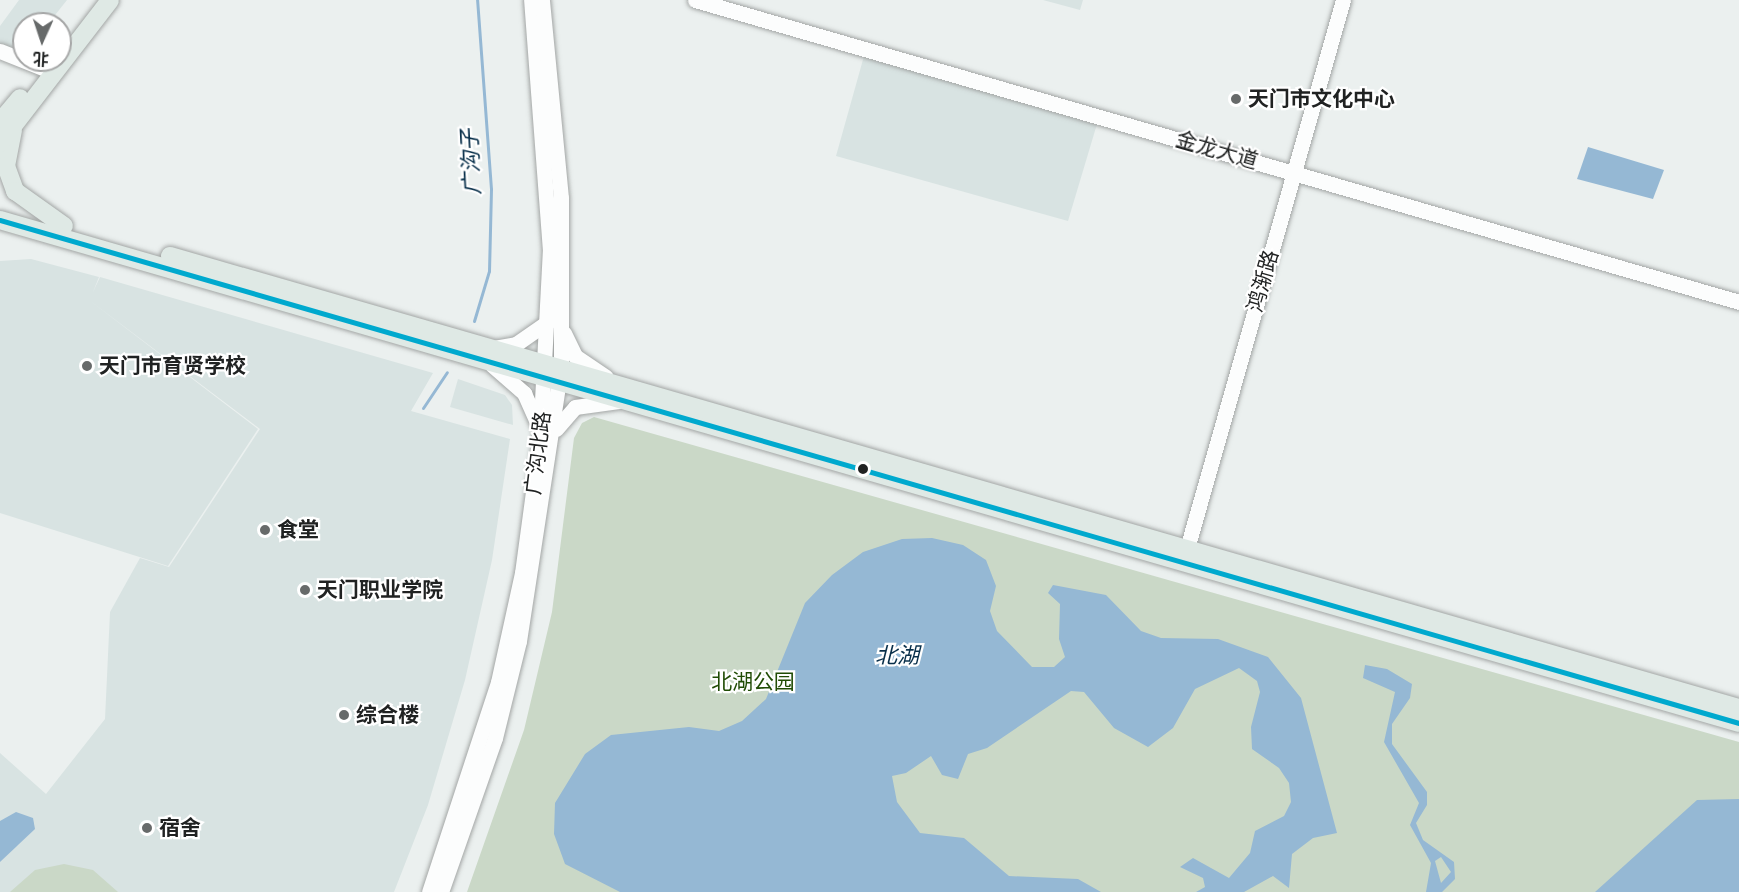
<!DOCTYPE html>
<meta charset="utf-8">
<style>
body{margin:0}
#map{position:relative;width:1739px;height:892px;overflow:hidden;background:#ebf0ef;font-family:"DM Sans","Noto Sans SC",sans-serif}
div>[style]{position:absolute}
.built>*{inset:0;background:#d8e3e2}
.green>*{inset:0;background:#cad8c7}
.water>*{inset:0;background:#95b8d4}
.stream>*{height:3px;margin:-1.5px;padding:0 1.5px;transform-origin:1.5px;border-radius:1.5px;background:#95b8d4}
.roads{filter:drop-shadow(0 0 2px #a3a6a5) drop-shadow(0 0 2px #a3a6a5)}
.minor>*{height:15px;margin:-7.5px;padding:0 7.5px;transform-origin:7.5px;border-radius:7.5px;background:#fcfdfd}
.major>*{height:18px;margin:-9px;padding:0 9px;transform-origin:9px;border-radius:9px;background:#dfe9e5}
.bus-1>*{height:4.5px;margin:-2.25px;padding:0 2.25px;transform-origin:2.25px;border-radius:2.25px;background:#00a9ce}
.dots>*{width:16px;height:16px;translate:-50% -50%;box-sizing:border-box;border:3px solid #fff;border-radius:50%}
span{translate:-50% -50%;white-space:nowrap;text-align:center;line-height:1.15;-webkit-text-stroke:4.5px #fff;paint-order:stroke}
.poi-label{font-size:21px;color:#202222;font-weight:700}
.left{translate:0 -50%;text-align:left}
.street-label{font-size:21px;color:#202222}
.park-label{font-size:21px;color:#204c05}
.water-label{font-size:22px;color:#082f4a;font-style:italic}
.north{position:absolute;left:12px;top:12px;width:60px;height:60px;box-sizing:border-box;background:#fff;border:2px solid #a6a7a7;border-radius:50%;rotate:183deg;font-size:16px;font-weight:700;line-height:24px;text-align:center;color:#202222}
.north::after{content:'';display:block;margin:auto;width:21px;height:27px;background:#676a6a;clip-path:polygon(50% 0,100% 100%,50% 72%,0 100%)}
</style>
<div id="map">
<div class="built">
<i style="clip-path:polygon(19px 0,67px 0,48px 24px,24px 24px,24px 54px,0 45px,0 26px)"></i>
<i style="clip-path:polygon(1043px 0,1083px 0,1080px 10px)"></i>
<i style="clip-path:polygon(864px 56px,1097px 124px,1068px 221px,836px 156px)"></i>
<i style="clip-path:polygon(31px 259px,99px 277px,93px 292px,100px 277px,433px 373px,411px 411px,510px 439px,492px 560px,465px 680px,428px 805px,394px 892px,0 892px,0 753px,46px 794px,105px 719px,110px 612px,140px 558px,169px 567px,260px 429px,89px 300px,258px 429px,168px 566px,0 513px,0 261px)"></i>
<i style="clip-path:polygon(458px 379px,505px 395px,512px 405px,513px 425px,450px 407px)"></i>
</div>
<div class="green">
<i style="clip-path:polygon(594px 417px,1739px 742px,1739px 892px,467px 892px,524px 730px,552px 612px,574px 438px,582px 423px)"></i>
<i style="clip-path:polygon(64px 864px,93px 870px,118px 892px,10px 892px,35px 870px)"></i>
</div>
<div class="water">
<i style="clip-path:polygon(1588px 147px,1664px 170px,1653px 199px,1577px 179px)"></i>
<i style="clip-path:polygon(932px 538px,963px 545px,986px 560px,996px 586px,990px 611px,997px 631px,1032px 667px,1054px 667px,1065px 657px,1059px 639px,1060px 604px,1048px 593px,1053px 585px,1106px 595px,1141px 631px,1161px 638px,1218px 639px,1268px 657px,1301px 698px,1337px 833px,1313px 838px,1292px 854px,1289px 888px,1273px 876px,1244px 892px,1196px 892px,1205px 887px,1203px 878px,1180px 867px,1193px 858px,1229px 878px,1250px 853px,1255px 831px,1284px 816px,1291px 802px,1289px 783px,1279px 768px,1252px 749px,1251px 727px,1260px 692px,1257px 681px,1239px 668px,1195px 689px,1173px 728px,1148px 747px,1114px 728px,1084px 692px,1071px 691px,987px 748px,968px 754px,958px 779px,942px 775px,931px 756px,906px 773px,892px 776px,897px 802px,920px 833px,964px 838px,1009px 876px,1078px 879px,1101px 892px,620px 892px,565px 864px,554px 834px,555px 803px,585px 754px,611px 735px,689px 727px,719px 731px,742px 721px,766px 699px,805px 603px,832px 575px,863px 552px,902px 539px)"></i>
<i style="clip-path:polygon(evenodd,1365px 665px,1387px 669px,1412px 684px,1410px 698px,1392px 724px,1392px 744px,1427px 792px,1427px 805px,1416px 823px,1423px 840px,1454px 862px,1455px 879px,1442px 892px,1426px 892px,1431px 863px,1410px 825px,1419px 803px,1384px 742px,1395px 692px,1363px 678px,1365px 665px,1441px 857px,1451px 872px,1441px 883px,1435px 861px,1441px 857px)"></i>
<i style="clip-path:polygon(1739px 799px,1739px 892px,1595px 892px,1697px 800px)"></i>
<i style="clip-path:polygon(16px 812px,33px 818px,35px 829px,0 862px,0 821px)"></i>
</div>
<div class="stream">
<i style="left:474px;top:321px;width:52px;rotate:-73.3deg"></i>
<i style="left:489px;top:271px;width:82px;rotate:-88.6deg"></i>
<i style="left:491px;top:189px;width:190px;rotate:-94.2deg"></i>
<i style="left:423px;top:408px;width:43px;rotate:-56.3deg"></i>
</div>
<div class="roads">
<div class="minor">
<i style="left:695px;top:0;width:1087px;rotate:16.13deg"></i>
<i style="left:0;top:51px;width:48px;rotate:21.8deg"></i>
<i style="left:564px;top:333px;width:25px;rotate:64deg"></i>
<i style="left:575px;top:356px;width:37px;rotate:34deg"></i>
<i style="left:494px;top:348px;width:22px;rotate:-10deg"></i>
<i style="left:516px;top:344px;width:40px;rotate:-34.9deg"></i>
<i style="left:492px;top:365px;width:43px;rotate:41.2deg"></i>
<i style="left:524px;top:393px;width:35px;rotate:66deg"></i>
<i style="left:556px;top:429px;width:29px;rotate:-49deg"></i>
<i style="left:575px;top:407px;width:44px;rotate:-7.8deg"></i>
<i style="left:1184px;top:559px;width:581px;rotate:-74.12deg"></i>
<i style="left:429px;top:892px;width:221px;rotate:-71.8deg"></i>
<i style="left:498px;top:682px;width:112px;rotate:-77.6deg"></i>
<i style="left:522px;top:573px;width:135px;rotate:-82.3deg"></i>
<i style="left:540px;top:439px;width:188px;rotate:-87deg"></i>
<i style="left:550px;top:251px;width:252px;rotate:-94.3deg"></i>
<i style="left:441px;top:892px;width:163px;rotate:-70.7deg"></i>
<i style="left:495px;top:738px;width:100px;rotate:-76.1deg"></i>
<i style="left:519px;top:641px;width:276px;rotate:-81.3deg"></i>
<i style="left:561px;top:368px;width:170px;rotate:-90deg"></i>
<i style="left:561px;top:198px;width:199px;rotate:-95.5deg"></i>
</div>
<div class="major">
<i style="left:0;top:122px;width:31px;rotate:-50deg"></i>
<i style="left:13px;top:130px;width:37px;rotate:101deg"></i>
<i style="left:6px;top:166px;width:27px;rotate:70deg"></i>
<i style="left:15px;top:191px;width:60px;rotate:35.5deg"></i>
<i style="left:0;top:143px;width:180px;rotate:-52.4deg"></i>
<i style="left:0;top:220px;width:1810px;rotate:16.13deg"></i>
<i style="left:170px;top:256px;width:1633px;rotate:16.07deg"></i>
</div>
</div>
<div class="bus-1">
<i style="left:0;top:220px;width:1810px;rotate:16.13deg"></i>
</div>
<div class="dots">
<i style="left:1236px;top:99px;background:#676a6a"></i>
<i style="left:87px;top:366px;background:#676a6a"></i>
<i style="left:863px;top:469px;background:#202222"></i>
<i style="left:265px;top:530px;background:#676a6a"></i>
<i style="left:305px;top:590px;background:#676a6a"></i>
<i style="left:344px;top:715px;background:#676a6a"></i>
<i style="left:147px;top:828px;background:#676a6a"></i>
</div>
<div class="poi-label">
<span class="left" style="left:1248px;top:99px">天门市文化中心</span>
<span class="left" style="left:99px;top:366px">天门市育贤学校</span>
<span class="left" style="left:277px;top:530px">食堂</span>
<span class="left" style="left:317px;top:590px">天门职业学院</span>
<span class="left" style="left:356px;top:715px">综合楼</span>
<span class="left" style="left:159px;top:828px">宿舍</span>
</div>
<div class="street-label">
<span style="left:1217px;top:150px;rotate:16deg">金龙大道</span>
<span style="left:1263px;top:281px;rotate:-74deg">鸿渐路</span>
<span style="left:538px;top:453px;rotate:-83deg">广沟北路</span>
</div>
<div class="park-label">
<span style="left:753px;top:682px">北湖公园</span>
</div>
<div class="water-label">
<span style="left:471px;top:162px;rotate:-93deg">广沟子</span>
<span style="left:897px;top:656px">北湖</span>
</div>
<div class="north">北</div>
</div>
